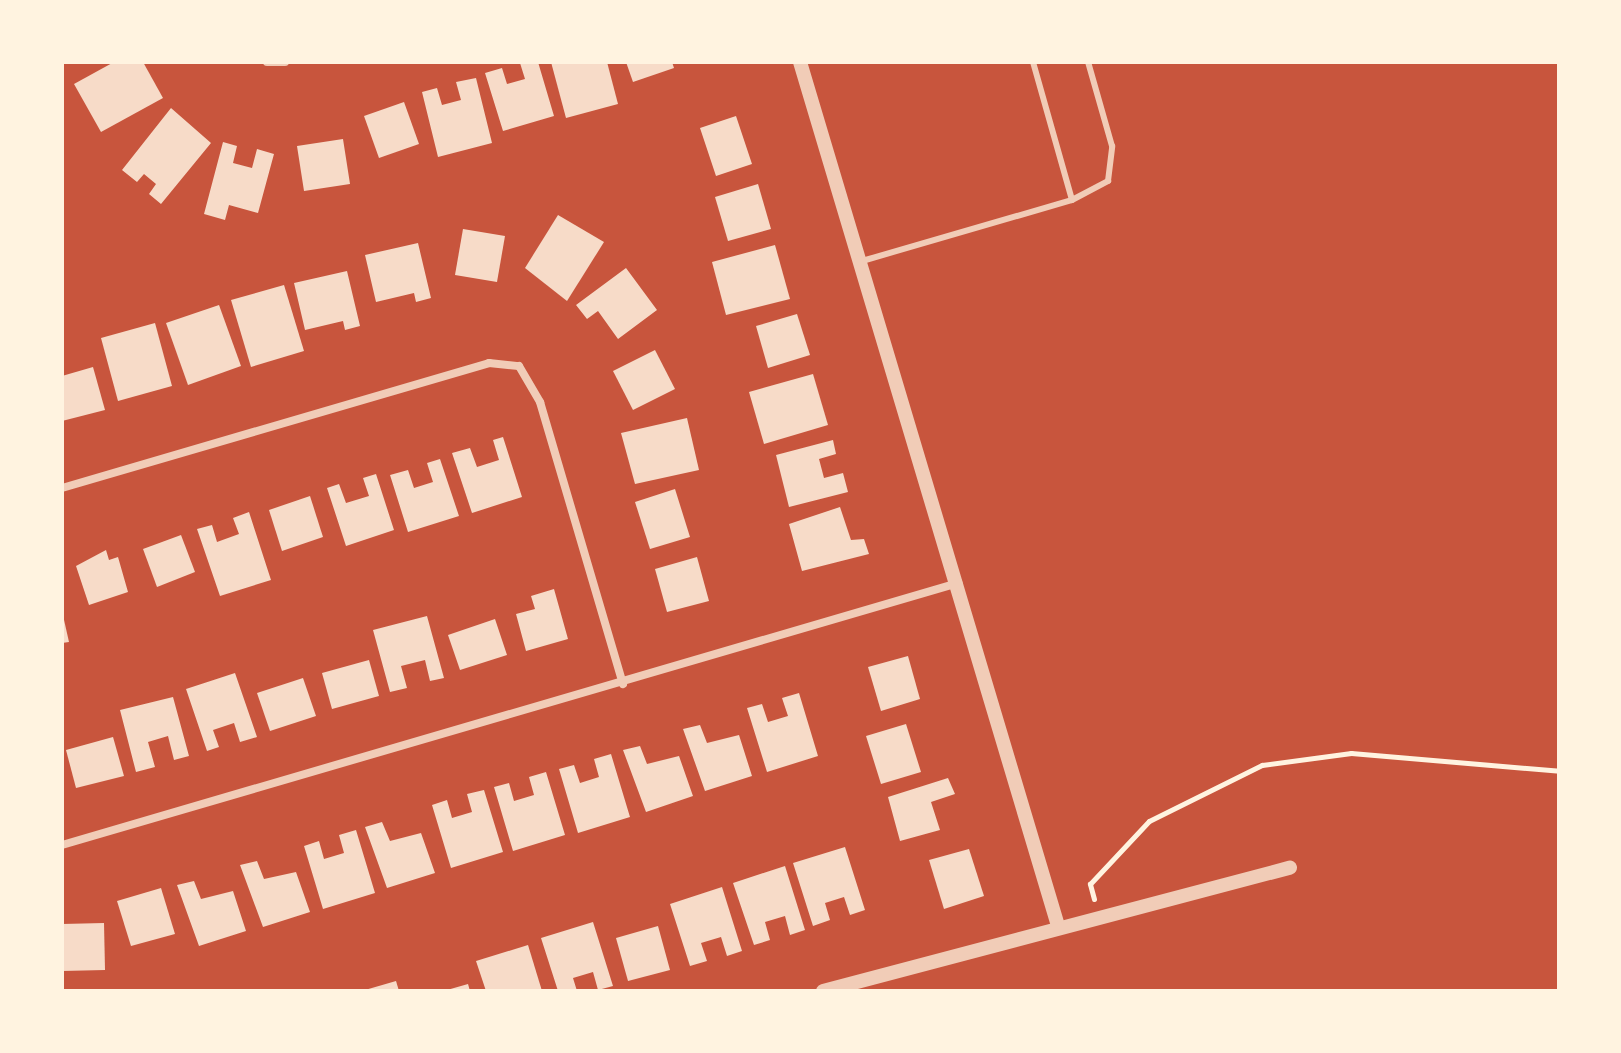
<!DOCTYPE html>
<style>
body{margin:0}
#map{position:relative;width:1621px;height:1053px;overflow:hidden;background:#c8553d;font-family:"Noto Sans",sans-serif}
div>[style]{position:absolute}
.building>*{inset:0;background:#f7dbc8}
.path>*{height:5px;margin:-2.5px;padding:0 2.5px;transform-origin:2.5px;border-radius:2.5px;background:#fff3e0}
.service>*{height:6px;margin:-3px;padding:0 3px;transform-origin:3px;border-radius:3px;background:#f1ccb7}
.minor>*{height:8px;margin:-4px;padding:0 4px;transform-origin:4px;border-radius:4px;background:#f1ccb7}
.tertiary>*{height:14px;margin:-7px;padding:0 7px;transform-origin:7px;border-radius:7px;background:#f1ccb7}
span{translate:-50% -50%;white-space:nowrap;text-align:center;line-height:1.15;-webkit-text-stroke:6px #fff3e0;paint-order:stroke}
.frame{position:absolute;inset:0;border:64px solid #fff3e0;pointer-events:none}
</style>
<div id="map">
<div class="building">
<i style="clip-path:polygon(114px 62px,143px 62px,163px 98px,101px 132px,74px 84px)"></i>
<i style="clip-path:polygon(538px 62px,554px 116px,503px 131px,485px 73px,502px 68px,507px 84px,525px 79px,520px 63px)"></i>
<i style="clip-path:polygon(551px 62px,607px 62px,618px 104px,566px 118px)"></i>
<i style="clip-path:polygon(626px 62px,672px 62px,674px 68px,633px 82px)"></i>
<i style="clip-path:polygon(476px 78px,492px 143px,438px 157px,422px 92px,437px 88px,442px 105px,461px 100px,456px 82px)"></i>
<i style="clip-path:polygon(404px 102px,419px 144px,379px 158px,364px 116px)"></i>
<i style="clip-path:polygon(171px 108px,211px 143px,161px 204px,149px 194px,156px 184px,144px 174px,137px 182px,122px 170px)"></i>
<i style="clip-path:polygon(736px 116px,752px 164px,716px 176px,700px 128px)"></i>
<i style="clip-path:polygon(343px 139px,350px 184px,304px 191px,297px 146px)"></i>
<i style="clip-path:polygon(223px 142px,237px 146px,233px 163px,252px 168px,257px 149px,274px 154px,258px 213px,229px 205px,225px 220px,204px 214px)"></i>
<i style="clip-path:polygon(758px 184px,771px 229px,728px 241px,715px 197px)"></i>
<i style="clip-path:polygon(558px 215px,604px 242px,567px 301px,525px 268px)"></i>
<i style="clip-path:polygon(463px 229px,505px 236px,497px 282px,455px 275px)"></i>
<i style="clip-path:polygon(418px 243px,431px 298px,416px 302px,414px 293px,376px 302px,365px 255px)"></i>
<i style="clip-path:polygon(775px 245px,790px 299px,726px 315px,712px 262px)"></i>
<i style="clip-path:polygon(626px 268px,657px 310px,618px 339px,598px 311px,587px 319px,576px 305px)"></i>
<i style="clip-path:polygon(347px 271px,360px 326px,345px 330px,343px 321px,305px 330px,294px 283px)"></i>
<i style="clip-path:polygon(284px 285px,304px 351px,251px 367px,231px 300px)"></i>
<i style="clip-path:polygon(219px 305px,241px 366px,188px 385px,166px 323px)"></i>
<i style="clip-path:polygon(797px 314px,810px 355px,768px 368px,756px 326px)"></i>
<i style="clip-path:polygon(155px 323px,172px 386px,118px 401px,101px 338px)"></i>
<i style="clip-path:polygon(655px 350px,675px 389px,633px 410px,613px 371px)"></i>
<i style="clip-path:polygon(93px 367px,105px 410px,62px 421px,62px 376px)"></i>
<i style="clip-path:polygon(813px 374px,828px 425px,764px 444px,749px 392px)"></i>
<i style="clip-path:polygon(687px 418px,699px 470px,635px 484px,621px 433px)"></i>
<i style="clip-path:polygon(503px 437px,522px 497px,472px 513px,452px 453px,470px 448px,477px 467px,499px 460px,493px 440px)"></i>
<i style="clip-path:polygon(833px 440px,836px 454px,819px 459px,824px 478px,843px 473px,848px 492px,789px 507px,776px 455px)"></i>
<i style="clip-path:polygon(440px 459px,459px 516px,408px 532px,390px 475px,408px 470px,414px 488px,433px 482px,427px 463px)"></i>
<i style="clip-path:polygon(376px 474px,394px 530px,346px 546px,327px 488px,339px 484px,346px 503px,369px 496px,363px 478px)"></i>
<i style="clip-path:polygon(675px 489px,690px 537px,650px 549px,635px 502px)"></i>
<i style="clip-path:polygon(310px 496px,323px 537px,282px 551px,269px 510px)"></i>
<i style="clip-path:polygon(840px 507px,851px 540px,864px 539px,869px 554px,802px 571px,789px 524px)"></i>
<i style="clip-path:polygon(249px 512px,271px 580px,220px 596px,197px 529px,212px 525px,217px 542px,239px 534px,233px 518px)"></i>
<i style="clip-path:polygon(181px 535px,195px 572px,157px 587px,143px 549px)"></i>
<i style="clip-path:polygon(106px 550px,109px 560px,118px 557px,128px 592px,89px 605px,76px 566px)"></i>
<i style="clip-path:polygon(697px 557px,709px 601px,667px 612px,655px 569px)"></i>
<i style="clip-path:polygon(554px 589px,568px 639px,526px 651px,516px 614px,535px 609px,531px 596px)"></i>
<i style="clip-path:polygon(62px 611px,69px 642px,62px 643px)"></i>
<i style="clip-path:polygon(427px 616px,444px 678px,430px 681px,425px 660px,401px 666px,407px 688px,390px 692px,373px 630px)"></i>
<i style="clip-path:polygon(495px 619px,507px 655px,460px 670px,448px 635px)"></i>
<i style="clip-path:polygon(908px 656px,920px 699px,881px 711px,868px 667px)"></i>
<i style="clip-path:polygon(369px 660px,379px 696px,332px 709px,322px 673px)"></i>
<i style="clip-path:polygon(235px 673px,257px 737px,240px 742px,234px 723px,213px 730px,219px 747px,207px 751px,186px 689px)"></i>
<i style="clip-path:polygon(303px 678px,316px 716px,270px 731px,257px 693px)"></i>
<i style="clip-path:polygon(799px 693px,818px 756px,767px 772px,747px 708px,762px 704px,768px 722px,788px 716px,782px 698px)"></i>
<i style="clip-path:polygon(173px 697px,189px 756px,174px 760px,168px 736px,148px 742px,155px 767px,136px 772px,120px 710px)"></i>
<i style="clip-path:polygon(906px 724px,921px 772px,881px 784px,866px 736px)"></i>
<i style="clip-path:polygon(700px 725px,707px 743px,739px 735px,752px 776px,705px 791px,683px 729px)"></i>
<i style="clip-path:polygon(113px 737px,124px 776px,76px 788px,66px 750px)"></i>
<i style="clip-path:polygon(640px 746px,647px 764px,679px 756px,693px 796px,646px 812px,623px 750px)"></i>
<i style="clip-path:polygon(611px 754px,630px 817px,578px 833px,559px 769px,574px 765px,580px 783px,599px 777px,594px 759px)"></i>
<i style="clip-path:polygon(546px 772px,565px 835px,513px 851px,494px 787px,509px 783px,514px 801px,534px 795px,529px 777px)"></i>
<i style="clip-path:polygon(948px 778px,955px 794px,931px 802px,940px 830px,900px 841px,888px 797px)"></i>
<i style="clip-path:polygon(484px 790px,503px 852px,451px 868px,432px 805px,447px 800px,452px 818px,472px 812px,467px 794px)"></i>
<i style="clip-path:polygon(382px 822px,390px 841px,421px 833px,435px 873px,387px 888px,365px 827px)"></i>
<i style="clip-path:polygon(356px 830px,375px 893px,323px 909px,304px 846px,319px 841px,324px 859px,344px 853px,339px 835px)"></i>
<i style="clip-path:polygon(845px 847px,865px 910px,850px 915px,844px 897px,825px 903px,830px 920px,813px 926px,793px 863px)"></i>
<i style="clip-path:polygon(969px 849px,984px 896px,944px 909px,929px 860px)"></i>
<i style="clip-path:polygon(257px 861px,264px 879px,296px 872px,310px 912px,263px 927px,240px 865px)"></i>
<i style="clip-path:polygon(785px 866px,805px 930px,790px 935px,785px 916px,765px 922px,770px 940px,754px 945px,733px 883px)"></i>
<i style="clip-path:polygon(194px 881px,201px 899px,233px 891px,246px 931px,199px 946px,177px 885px)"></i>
<i style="clip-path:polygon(722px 887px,742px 951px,727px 956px,721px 937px,701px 943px,707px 961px,690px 966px,670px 904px)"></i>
<i style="clip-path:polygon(161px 888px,175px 934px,131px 946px,117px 901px)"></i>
<i style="clip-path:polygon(593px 922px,613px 986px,598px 990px,593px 972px,573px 978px,577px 991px,558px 991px,541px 938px)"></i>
<i style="clip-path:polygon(104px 923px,105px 970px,62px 971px,62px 924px)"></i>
<i style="clip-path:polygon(658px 926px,670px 970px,628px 981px,616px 938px)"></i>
<i style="clip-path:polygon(528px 945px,542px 991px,486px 991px,476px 961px)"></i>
<i style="clip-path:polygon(396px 981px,399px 991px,365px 991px,365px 990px)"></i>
<i style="clip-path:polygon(468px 984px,470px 991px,447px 991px,447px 990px)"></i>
</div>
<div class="path">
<i style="left:1094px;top:899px;width:16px;rotate:-105deg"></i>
<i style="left:1090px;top:884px;width:86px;rotate:-46.9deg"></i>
<i style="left:1149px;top:821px;width:126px;rotate:-26.4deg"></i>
<i style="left:1262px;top:765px;width:90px;rotate:-7.7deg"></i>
<i style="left:1351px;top:753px;width:209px;rotate:4.9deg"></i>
</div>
<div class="service">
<i style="left:1033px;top:62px;width:143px;rotate:74.2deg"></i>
<i style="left:862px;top:261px;width:219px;rotate:-16.2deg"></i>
<i style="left:1072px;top:200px;width:41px;rotate:-27.8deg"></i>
<i style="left:1108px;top:181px;width:35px;rotate:-83deg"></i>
<i style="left:1112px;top:146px;width:87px;rotate:-105.9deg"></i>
</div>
<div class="minor">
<i style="left:267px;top:62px;width:18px"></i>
<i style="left:62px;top:488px;width:445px;rotate:-16.3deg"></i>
<i style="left:489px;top:363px;width:30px;rotate:6deg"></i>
<i style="left:519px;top:366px;width:42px;rotate:59.7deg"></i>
<i style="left:540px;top:402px;width:294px;rotate:73.6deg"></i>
<i style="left:62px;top:845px;width:934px;rotate:-16.3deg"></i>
</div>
<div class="tertiary">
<i style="left:800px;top:62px;width:902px;rotate:73.37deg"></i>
<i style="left:823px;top:991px;width:483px;rotate:-14.8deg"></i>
</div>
<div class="frame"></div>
</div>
